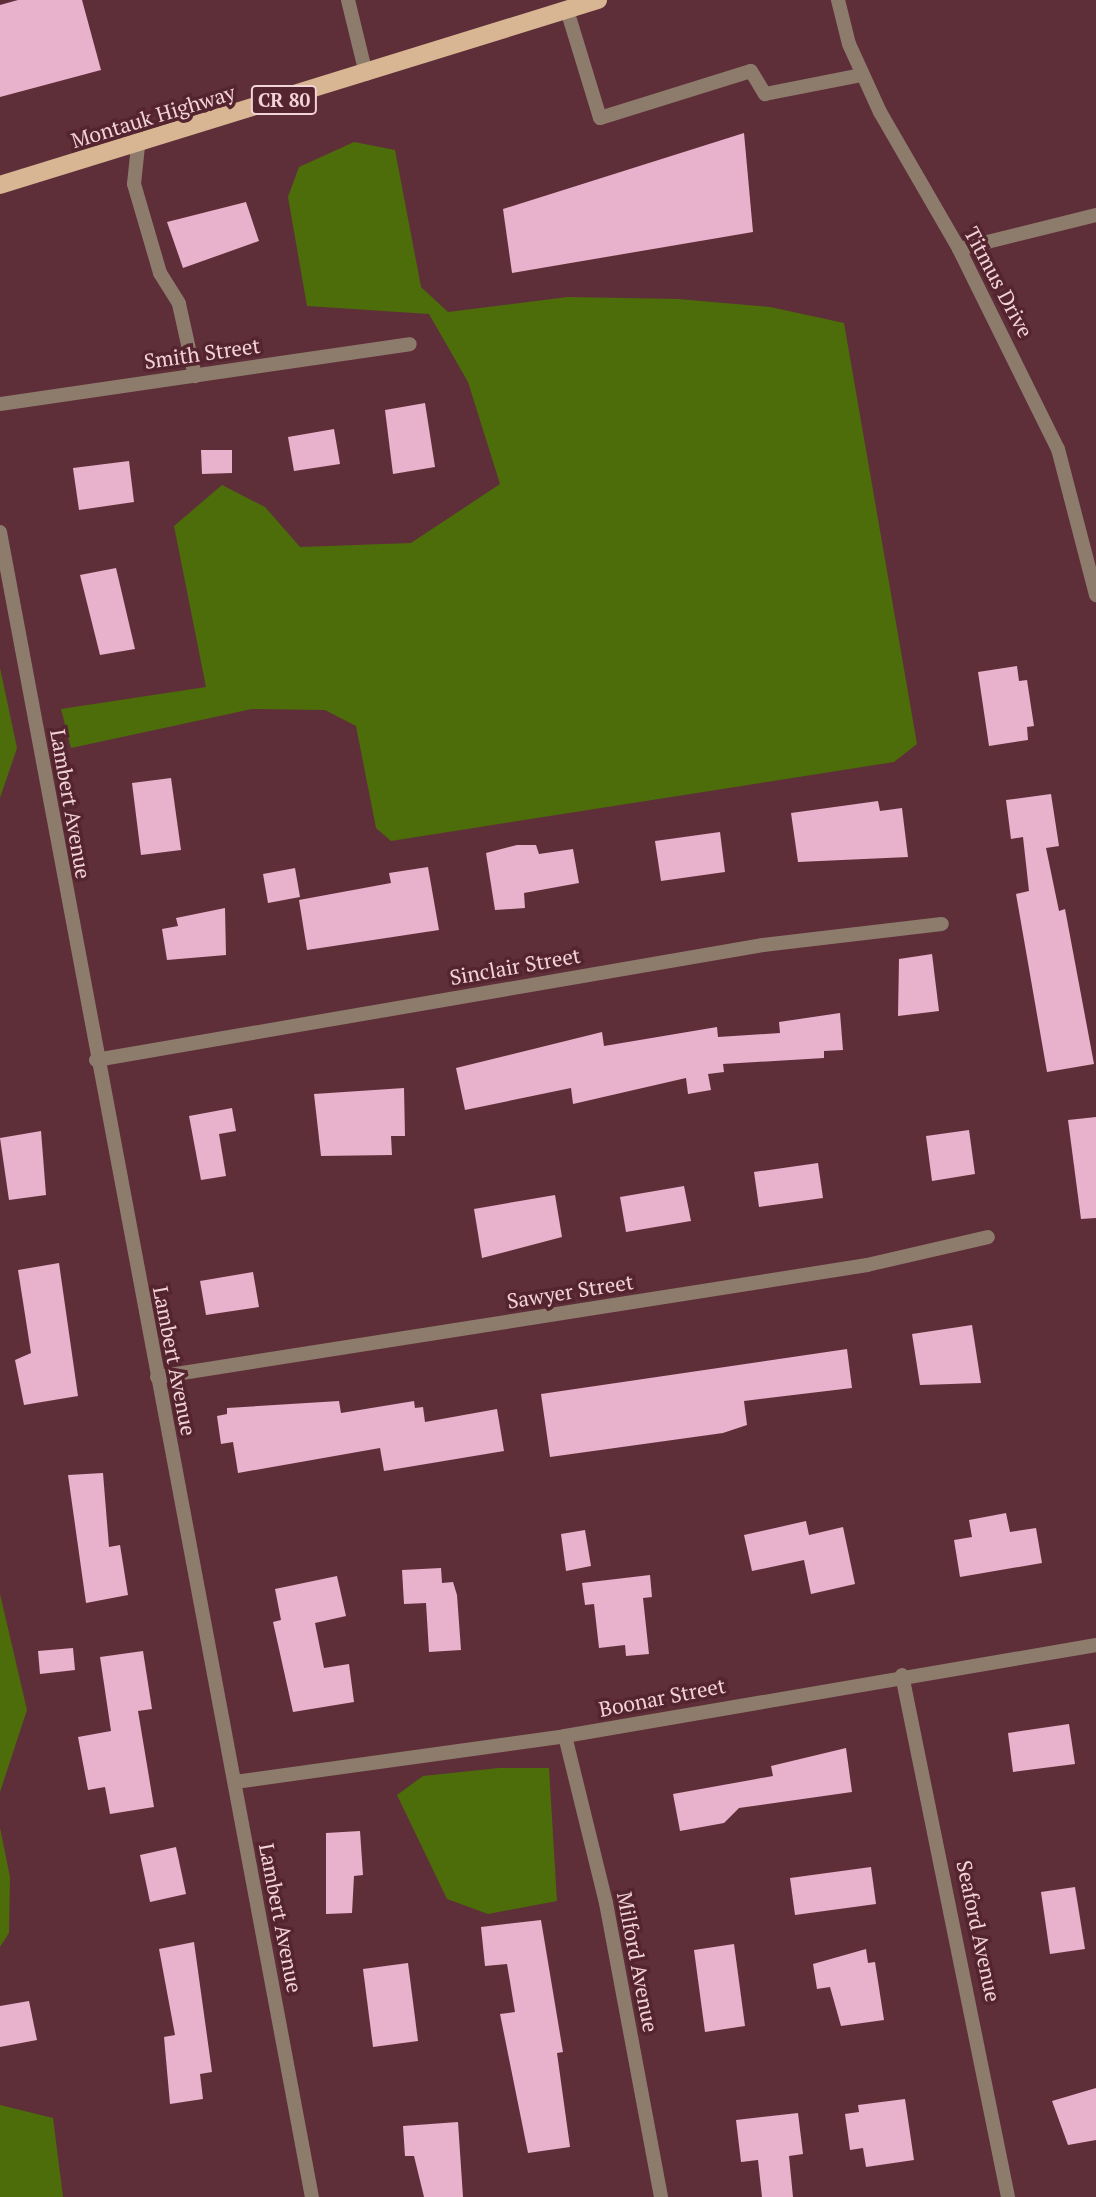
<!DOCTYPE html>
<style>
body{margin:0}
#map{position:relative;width:1096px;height:2197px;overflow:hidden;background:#5f2f39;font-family:"PT Serif",serif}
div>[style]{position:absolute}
.green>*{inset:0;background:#4c6d09}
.building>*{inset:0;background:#e8b1cc}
.service>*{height:14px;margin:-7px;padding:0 7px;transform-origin:7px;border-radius:7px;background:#8d7c6b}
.minor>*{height:14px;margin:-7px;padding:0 7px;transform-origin:7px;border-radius:7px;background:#8d7c6b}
.primary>*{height:18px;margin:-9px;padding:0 9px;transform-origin:9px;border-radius:9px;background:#d8b693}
span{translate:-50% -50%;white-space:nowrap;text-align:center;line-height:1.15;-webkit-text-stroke:7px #54242f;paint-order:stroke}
.shield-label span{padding:2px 5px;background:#54242f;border:2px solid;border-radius:5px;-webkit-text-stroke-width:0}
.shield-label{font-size:19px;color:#f2d3d7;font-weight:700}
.street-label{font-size:21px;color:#f2d3d7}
</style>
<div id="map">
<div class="green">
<i style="clip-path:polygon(354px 142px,395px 150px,421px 287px,448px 312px,568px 297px,678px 299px,770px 307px,844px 323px,917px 744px,894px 762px,391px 841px,376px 828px,356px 726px,325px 710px,252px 709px,71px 748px,61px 709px,206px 687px,174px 526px,222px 485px,265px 507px,300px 547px,411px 543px,500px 484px,468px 382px,429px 314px,307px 306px,288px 197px,299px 167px)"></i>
<i style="clip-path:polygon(0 668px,17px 748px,0 798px)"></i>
<i style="clip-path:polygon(0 1594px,27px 1710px,0 1792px)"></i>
<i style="clip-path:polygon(499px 1768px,549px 1768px,557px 1901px,488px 1914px,447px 1899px,397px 1795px,423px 1776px)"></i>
<i style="clip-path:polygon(0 1828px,10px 1877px,9px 1933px,0 1947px)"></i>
<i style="clip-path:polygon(0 2105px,53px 2118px,63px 2197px,0 2197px)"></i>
</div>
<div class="building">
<i style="clip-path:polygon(18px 0,82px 0,101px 70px,0 97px,0 5px)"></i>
<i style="clip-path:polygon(744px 133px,753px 232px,512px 273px,503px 209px)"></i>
<i style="clip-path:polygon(246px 202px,259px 241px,183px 268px,167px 222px)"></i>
<i style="clip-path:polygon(425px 403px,435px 467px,393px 474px,385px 410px)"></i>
<i style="clip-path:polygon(334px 429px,340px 464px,294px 471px,288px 437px)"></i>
<i style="clip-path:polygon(201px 450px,232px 450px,232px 473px,202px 474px)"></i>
<i style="clip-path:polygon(129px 461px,134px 502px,79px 510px,73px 468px)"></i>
<i style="clip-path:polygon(116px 568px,135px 649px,100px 655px,80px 575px)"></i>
<i style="clip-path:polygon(1017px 666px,1019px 681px,1027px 680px,1034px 726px,1027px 727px,1028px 740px,989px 746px,978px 672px)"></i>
<i style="clip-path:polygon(171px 778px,181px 850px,141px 855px,132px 783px)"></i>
<i style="clip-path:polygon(1051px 794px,1059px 846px,1046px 848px,1059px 911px,1065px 909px,1094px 1064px,1047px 1072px,1016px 894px,1029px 891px,1023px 837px,1011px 839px,1006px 800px)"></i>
<i style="clip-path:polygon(878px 801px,880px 811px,902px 808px,908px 857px,798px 862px,791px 813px)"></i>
<i style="clip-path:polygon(720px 832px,725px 872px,661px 881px,655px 841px)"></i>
<i style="clip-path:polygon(517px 845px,536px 845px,539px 854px,573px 849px,579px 883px,524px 893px,525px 908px,495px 910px,486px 853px)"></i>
<i style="clip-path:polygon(428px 867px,439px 930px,307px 950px,299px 900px,391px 883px,389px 873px)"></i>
<i style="clip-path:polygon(295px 868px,300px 897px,268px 903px,263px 874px)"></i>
<i style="clip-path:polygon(225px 908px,226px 955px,167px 960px,162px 929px,178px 926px,176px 918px)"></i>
<i style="clip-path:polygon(932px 954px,939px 1011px,898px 1016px,899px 959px)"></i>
<i style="clip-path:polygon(840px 1013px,843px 1050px,824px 1051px,824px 1058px,723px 1064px,724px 1072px,708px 1074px,711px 1090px,688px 1094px,686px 1078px,573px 1104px,571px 1088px,465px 1110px,456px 1068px,602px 1032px,604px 1046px,717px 1027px,718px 1037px,780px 1033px,779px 1022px)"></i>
<i style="clip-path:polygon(404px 1088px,405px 1136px,391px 1136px,392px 1155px,321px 1156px,314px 1094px)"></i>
<i style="clip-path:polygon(232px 1108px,236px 1131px,219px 1134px,226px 1176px,201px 1180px,189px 1116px)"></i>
<i style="clip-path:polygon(1096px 1117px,1096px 1218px,1081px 1219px,1068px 1120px)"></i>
<i style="clip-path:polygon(969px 1130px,975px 1174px,932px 1181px,926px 1136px)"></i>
<i style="clip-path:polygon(41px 1131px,46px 1195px,9px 1200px,0 1138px)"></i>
<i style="clip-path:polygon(818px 1163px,823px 1198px,759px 1207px,754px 1172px)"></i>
<i style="clip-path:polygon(684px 1186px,691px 1221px,626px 1232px,620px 1197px)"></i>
<i style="clip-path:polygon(555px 1195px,562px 1237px,482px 1258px,474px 1209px)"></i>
<i style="clip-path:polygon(59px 1263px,78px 1396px,24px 1405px,15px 1360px,31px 1353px,18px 1270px)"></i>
<i style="clip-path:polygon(253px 1272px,259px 1307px,206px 1315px,200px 1281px)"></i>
<i style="clip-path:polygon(972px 1325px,981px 1383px,920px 1385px,912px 1334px)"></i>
<i style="clip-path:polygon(847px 1349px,852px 1388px,744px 1401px,747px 1425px,723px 1433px,550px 1457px,541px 1394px)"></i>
<i style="clip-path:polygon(339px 1401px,341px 1413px,414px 1401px,415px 1408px,423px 1407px,425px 1422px,497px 1409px,504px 1451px,384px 1471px,380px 1448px,238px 1473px,233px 1442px,221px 1444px,217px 1416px,227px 1414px,227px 1408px)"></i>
<i style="clip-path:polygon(103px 1473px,109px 1547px,120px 1545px,128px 1595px,86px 1603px,68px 1475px)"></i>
<i style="clip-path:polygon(1006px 1513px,1010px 1532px,1036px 1528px,1042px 1563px,960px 1577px,954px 1540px,972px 1537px,969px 1520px)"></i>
<i style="clip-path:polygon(806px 1521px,809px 1535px,843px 1527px,855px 1584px,811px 1594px,804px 1560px,752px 1571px,744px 1535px)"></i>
<i style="clip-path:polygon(585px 1530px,591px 1566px,566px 1571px,561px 1534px)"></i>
<i style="clip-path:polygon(441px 1568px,442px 1583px,453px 1582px,457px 1595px,461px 1650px,429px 1652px,426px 1603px,404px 1604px,402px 1570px)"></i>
<i style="clip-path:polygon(650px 1575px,652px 1597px,643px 1598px,649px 1654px,626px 1656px,625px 1645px,599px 1648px,594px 1604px,585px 1605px,582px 1583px)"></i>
<i style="clip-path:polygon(337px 1576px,346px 1616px,315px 1623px,324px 1668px,349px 1664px,354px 1702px,293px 1712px,273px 1622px,281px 1620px,275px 1589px)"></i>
<i style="clip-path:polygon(73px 1648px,75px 1670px,40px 1674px,38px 1651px)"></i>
<i style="clip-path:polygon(143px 1651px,152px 1709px,138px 1711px,154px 1807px,110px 1814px,105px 1787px,88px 1790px,78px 1737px,111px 1731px,100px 1657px)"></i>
<i style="clip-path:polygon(1069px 1724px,1075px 1764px,1013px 1772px,1008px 1733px)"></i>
<i style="clip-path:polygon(846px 1748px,852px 1792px,739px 1808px,724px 1823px,680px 1831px,673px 1794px,773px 1776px,771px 1766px)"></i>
<i style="clip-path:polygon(360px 1831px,363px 1875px,354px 1876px,352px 1913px,326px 1914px,326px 1833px)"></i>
<i style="clip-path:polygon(176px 1847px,186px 1894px,150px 1902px,140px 1855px)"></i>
<i style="clip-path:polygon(871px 1867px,876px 1904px,795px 1915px,790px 1878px)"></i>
<i style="clip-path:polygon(1075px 1887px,1085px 1949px,1050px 1954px,1041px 1892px)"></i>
<i style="clip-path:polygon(541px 1920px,563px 2052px,557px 2053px,570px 2147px,528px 2153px,500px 2014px,515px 2012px,507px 1964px,485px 1966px,481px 1927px)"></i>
<i style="clip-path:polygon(194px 1942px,212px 2072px,200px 2074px,203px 2099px,170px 2104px,164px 2037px,175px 2035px,159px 1949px)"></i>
<i style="clip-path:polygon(734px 1944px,745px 2026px,705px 2032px,694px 1950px)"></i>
<i style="clip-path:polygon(866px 1949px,868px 1963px,875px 1962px,884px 2020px,841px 2026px,830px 1987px,817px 1989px,813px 1964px)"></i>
<i style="clip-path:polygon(408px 1963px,418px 2041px,373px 2047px,363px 1969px)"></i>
<i style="clip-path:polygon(29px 2001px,37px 2040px,0 2047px,0 2006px)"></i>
<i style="clip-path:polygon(1096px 2088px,1096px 2140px,1068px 2145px,1052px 2101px)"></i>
<i style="clip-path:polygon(905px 2099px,914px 2160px,866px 2167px,863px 2148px,850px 2150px,845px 2114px,859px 2112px,858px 2105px)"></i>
<i style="clip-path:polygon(798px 2113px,803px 2154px,789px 2156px,793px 2197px,762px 2197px,758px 2160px,741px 2162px,736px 2120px)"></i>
<i style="clip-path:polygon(458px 2122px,463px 2197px,424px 2197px,414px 2156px,405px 2156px,403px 2126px)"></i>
</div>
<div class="service">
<i style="left:348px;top:0;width:76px;rotate:76.3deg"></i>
<i style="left:567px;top:10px;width:113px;rotate:73deg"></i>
<i style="left:600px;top:118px;width:158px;rotate:-17.3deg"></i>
<i style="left:751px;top:71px;width:27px;rotate:59deg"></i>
<i style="left:765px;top:94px;width:99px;rotate:-11.1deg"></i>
<i style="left:138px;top:146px;width:38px;rotate:96deg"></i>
<i style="left:134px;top:184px;width:93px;rotate:73.7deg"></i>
<i style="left:160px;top:273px;width:36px;rotate:58deg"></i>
<i style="left:179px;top:304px;width:74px;rotate:77.5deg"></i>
</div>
<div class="minor">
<i style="left:838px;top:0;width:45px;rotate:76deg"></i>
<i style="left:849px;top:44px;width:75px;rotate:65.5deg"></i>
<i style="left:880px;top:112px;width:158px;rotate:60deg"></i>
<i style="left:959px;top:249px;width:223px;rotate:63.7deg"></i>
<i style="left:1058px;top:449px;width:151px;rotate:75.4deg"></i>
<i style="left:959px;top:249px;width:141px;rotate:-13.9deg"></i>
<i style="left:0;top:404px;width:414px;rotate:-8.3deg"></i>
<i style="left:0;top:532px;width:1694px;rotate:79.39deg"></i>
<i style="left:96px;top:1060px;width:677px;rotate:-9.78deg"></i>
<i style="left:763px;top:945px;width:180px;rotate:-6.7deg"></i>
<i style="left:157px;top:1377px;width:719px;rotate:-8.96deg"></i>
<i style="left:867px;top:1265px;width:124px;rotate:-13deg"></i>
<i style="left:902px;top:1675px;width:533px;rotate:78.52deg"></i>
<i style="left:565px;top:1736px;width:172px;rotate:76.2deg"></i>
<i style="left:606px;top:1903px;width:299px;rotate:79.4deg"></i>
<i style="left:235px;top:1782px;width:333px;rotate:-7.9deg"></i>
<i style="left:565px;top:1736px;width:539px;rotate:-9.72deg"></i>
</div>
<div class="primary">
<i style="left:0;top:185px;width:626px;rotate:-17.19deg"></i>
</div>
<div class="shield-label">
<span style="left:284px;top:100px">CR 80</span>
</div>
<div class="street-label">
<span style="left:153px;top:116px;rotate:-17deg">Montauk Highway</span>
<span style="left:999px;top:282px;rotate:62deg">Titmus Drive</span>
<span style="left:202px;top:353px;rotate:-8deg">Smith Street</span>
<span style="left:71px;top:804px;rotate:80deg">Lambert Avenue</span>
<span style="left:515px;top:966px;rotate:-10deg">Sinclair Street</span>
<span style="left:570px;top:1291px;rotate:-9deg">Sawyer Street</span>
<span style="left:175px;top:1361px;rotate:79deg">Lambert Avenue</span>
<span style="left:662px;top:1697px;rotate:-11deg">Boonar Street</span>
<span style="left:281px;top:1918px;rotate:79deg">Lambert Avenue</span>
<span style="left:979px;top:1931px;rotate:78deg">Seaford Avenue</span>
<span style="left:638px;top:1962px;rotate:79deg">Milford Avenue</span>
</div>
</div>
